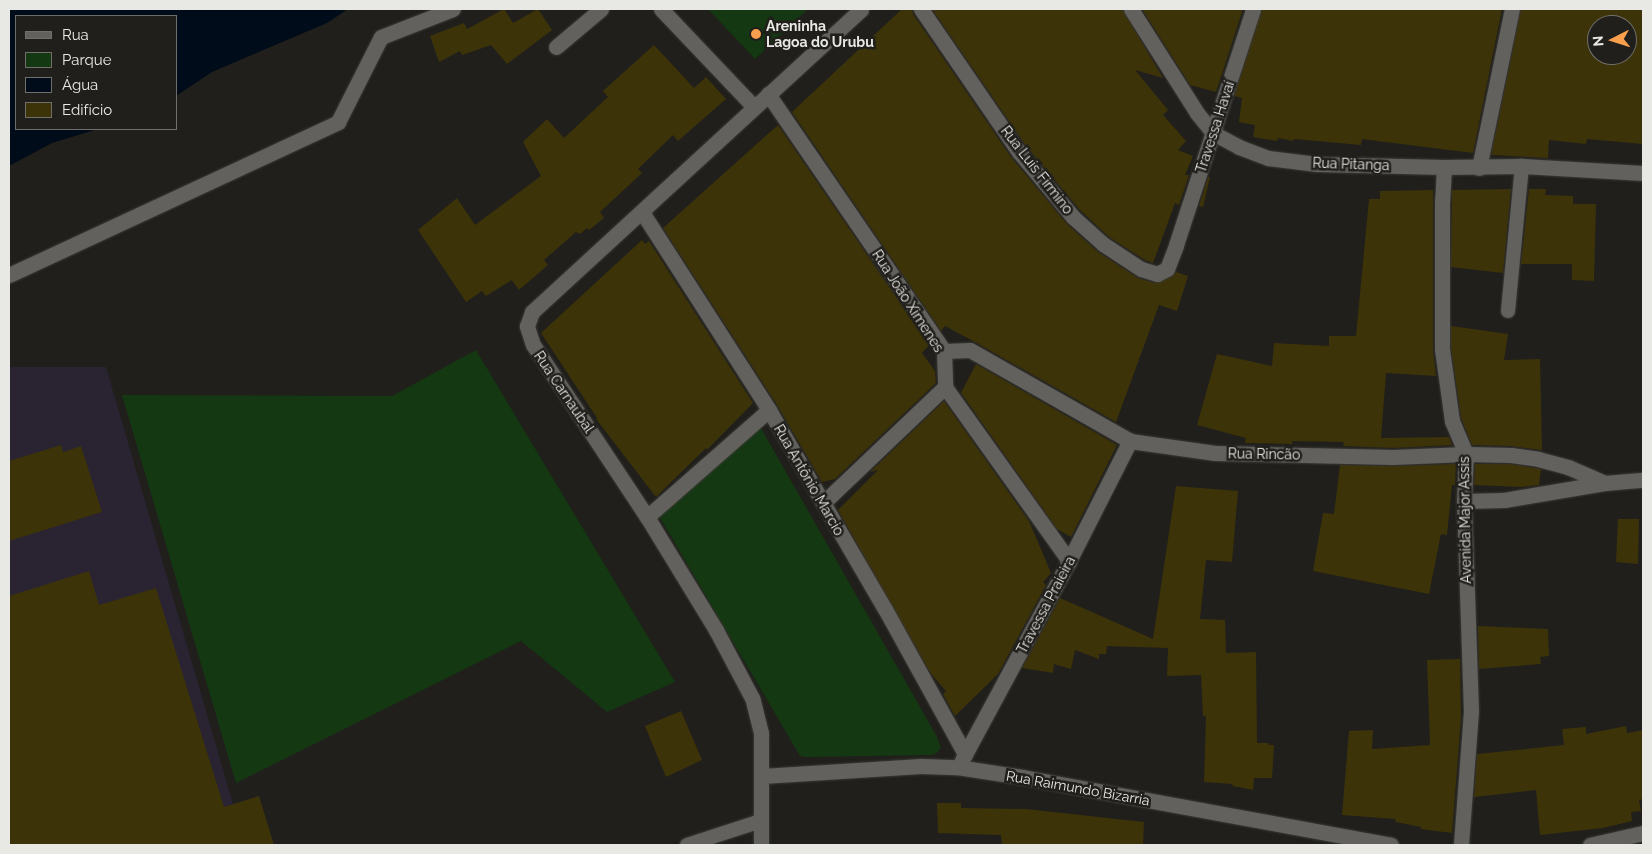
<!DOCTYPE html>
<meta charset="utf-8">
<style>
body{margin:0}
#map{position:relative;width:1652px;height:854px;overflow:hidden;background:#201f1b;font-family:Raleway,sans-serif}
div>[style]{position:absolute}
.industrial>*{inset:0;background:#292332}
.green>*{inset:0;background:#143812}
.water>*{inset:0;background:#000c19}
.building>*{inset:0;background:#3d3309}
.roads{filter:drop-shadow(0 0 1px #3b3a37) drop-shadow(0 0 1px #3b3a37)}
.lane>*{height:14px;margin:-7px;padding:0 7px;transform-origin:7px;border-radius:7px;background:#62615d}
.street>*{height:15px;margin:-7.5px;padding:0 7.5px;transform-origin:7.5px;border-radius:7.5px;background:#62615d}
.dots>*{width:14px;height:14px;translate:-50% -50%;box-sizing:border-box;border:2px solid #201f1b;border-radius:50%}
span{translate:-50% -50%;white-space:nowrap;text-align:center;line-height:1.15;-webkit-text-stroke:5px #201f1b;paint-order:stroke}
.poi-label{font-size:14px;color:#e8e8e5;font-weight:700}
.left{translate:0 -50%;text-align:left}
.street-label{font-size:14px;color:#e8e8e5}
.frame{position:absolute;inset:0;border:10px solid #e8e8e5;pointer-events:none}
.legend{position:absolute;left:15px;top:15px;width:162px;height:115px;box-sizing:border-box;background:#201f1b;border:1px solid #706f6c;margin:0;padding:6px 9px;list-style:none;font-size:15px;color:#e8e8e5}
.legend li{display:flex;align-items:center;gap:10px;height:25px}
.legend b{width:25px;border:1px solid #706f6c}
.north{position:absolute;left:1587px;top:15px;width:50px;height:50px;box-sizing:border-box;background:#201f1b;border:1px solid #706f6c;border-radius:50%;rotate:265deg;font-size:14px;font-weight:700;line-height:20px;text-align:center;color:#e8e8e5}
.north::after{content:'';display:block;margin:auto;width:18px;height:22px;background:#fa9f4e;clip-path:polygon(50% 0,100% 100%,50% 72%,0 100%)}
</style>
<div id="map">
<div class="industrial">
<i style="clip-path:polygon(9px 367px,106px 367px,245px 845px,9px 845px)"></i>
</div>
<div class="green">
<i style="clip-path:polygon(708px 9px,808px 9px,755px 59px)"></i>
<i style="clip-path:polygon(476px 350px,675px 682px,607px 712px,521px 641px,236px 783px,122px 395px,392px 396px)"></i>
<i style="clip-path:polygon(758px 423px,936px 735px,941px 747px,937px 753px,932px 755px,806px 757px,800px 756px,659px 516px)"></i>
</div>
<div class="water">
<i style="clip-path:polygon(9px 9px,348px 9px,327px 23px,212px 72px,176px 96px,176px 16px,16px 16px,16px 129px,98px 129px,52px 143px,9px 166px)"></i>
</div>
<div class="building">
<i style="clip-path:polygon(504px 9px,513px 23px,538px 9px,552px 30px,507px 64px,491px 45px,462px 55px,460px 51px,439px 62px,430px 36px,464px 23px,467px 29px)"></i>
<i style="clip-path:polygon(902px 9px,912px 9px,913px 14px,1011px 157px,1067px 224px,1098px 252px,1138px 278px,1155px 283px,1171px 277px,1176px 272px,1188px 276px,1177px 311px,1159px 305px,1116px 422px,975px 342px,945px 326px,941px 331px,792px 112px)"></i>
<i style="clip-path:polygon(932px 9px,1122px 9px,1163px 78px,1135px 70px,1168px 110px,1163px 115px,1186px 141px,1178px 150px,1193px 156px,1185px 175px,1189px 175px,1179px 205px,1175px 203px,1153px 263px,1145px 260px,1109px 237px,1080px 210px,1026px 146px)"></i>
<i style="clip-path:polygon(1142px 9px,1243px 9px,1216px 92px,1190px 85px)"></i>
<i style="clip-path:polygon(1262px 9px,1502px 9px,1473px 153px,1362px 139px,1361px 145px,1294px 139px,1293px 141px,1278px 138px,1277px 141px,1253px 137px,1255px 125px,1239px 122px,1242px 98px,1234px 96px)"></i>
<i style="clip-path:polygon(evenodd,1521px 9px,1643px 9px,1643px 144px,1587px 139px,1586px 144px,1549px 140px,1548px 158px,1491px 155px,1521px 9px,1597px 25px,1627px 25px,1627px 55px,1597px 55px,1597px 25px)"></i>
<i style="clip-path:polygon(654px 45px,694px 88px,706px 77px,726px 99px,678px 141px,673px 135px,638px 169px,642px 173px,600px 212px,604px 218px,589px 230px,587px 228px,580px 234px,576px 232px,544px 260px,548px 265px,519px 290px,512px 280px,486px 296px,482px 291px,466px 302px,418px 230px,457px 198px,475px 225px,541px 176px,523px 142px,547px 119px,564px 138px,608px 97px,603px 91px)"></i>
<i style="clip-path:polygon(778px 125px,929px 345px,922px 353px,935px 371px,936px 383px,835px 479px,822px 482px,777px 405px,663px 228px)"></i>
<i style="clip-path:polygon(1208px 177px,1210px 177px,1203px 207px,1199px 206px)"></i>
<i style="clip-path:polygon(1511px 189px,1503px 273px,1451px 267px,1452px 190px)"></i>
<i style="clip-path:polygon(1529px 189px,1546px 189px,1545px 195px,1573px 196px,1573px 204px,1596px 204px,1594px 281px,1572px 280px,1572px 264px,1521px 264px)"></i>
<i style="clip-path:polygon(1433px 190px,1433px 349px,1436px 376px,1386px 373px,1381px 438px,1449px 437px,1452px 445px,1393px 448px,1343px 446px,1344px 442px,1292px 441px,1292px 444px,1245px 443px,1246px 438px,1197px 425px,1217px 354px,1272px 366px,1274px 343px,1329px 346px,1329px 336px,1356px 336px,1369px 199px,1380px 199px,1380px 191px)"></i>
<i style="clip-path:polygon(642px 240px,645px 244px,649px 241px,753px 403px,707px 450px,706px 448px,656px 497px,596px 419px,597px 418px,541px 333px)"></i>
<i style="clip-path:polygon(1451px 326px,1508px 334px,1504px 360px,1540px 359px,1542px 450px,1511px 446px,1472px 445px,1461px 418px,1451px 348px)"></i>
<i style="clip-path:polygon(976px 364px,1117px 445px,1071px 537px,1057px 529px,961px 393px)"></i>
<i style="clip-path:polygon(944px 401px,1029px 521px,1051px 573px,1043px 582px,1046px 585px,998px 674px,955px 716px,943px 694px,946px 691px,931px 674px,838px 510px,878px 470px,870px 472px)"></i>
<i style="clip-path:polygon(61px 445px,63px 452px,81px 446px,102px 512px,9px 541px,9px 461px)"></i>
<i style="clip-path:polygon(1456px 464px,1455px 485px,1452px 485px,1447px 535px,1441px 534px,1429px 594px,1313px 571px,1323px 513px,1334px 514px,1340px 465px,1393px 466px)"></i>
<i style="clip-path:polygon(1475px 464px,1510px 464px,1541px 469px,1539px 485px,1522px 487px,1474px 485px)"></i>
<i style="clip-path:polygon(1176px 486px,1238px 491px,1232px 562px,1206px 560px,1200px 619px,1225px 620px,1226px 653px,1256px 652px,1257px 743px,1268px 743px,1269px 745px,1274px 745px,1272px 778px,1254px 778px,1253px 790px,1233px 786px,1232px 784px,1204px 782px,1206px 716px,1203px 716px,1201px 675px,1167px 676px,1168px 648px,1107px 646px,1106px 654px,1099px 654px,1099px 659px,1075px 650px,1071px 669px,1054px 664px,1053px 673px,1022px 668px,1060px 598px,1153px 639px)"></i>
<i style="clip-path:polygon(1618px 519px,1639px 519px,1638px 564px,1616px 562px)"></i>
<i style="clip-path:polygon(89px 571px,99px 605px,156px 588px,224px 807px,259px 796px,274px 845px,9px 845px,9px 596px)"></i>
<i style="clip-path:polygon(1478px 626px,1548px 629px,1549px 656px,1540px 657px,1541px 664px,1479px 669px)"></i>
<i style="clip-path:polygon(1460px 659px,1461px 718px,1452px 833px,1421px 829px,1421px 827px,1396px 822px,1395px 819px,1342px 815px,1349px 731px,1373px 730px,1372px 749px,1430px 745px,1427px 660px)"></i>
<i style="clip-path:polygon(681px 711px,702px 760px,666px 777px,645px 726px)"></i>
<i style="clip-path:polygon(1626px 726px,1627px 733px,1643px 730px,1643px 799px,1639px 800px,1641px 811px,1631px 812px,1632px 821px,1603px 828px,1540px 835px,1536px 790px,1474px 797px,1477px 754px,1564px 745px,1562px 729px,1586px 727px,1586px 734px)"></i>
<i style="clip-path:polygon(937px 803px,961px 803px,961px 808px,1026px 809px,1144px 822px,1143px 845px,1002px 845px,1001px 835px,938px 833px)"></i>
</div>
<div class="roads">
<div class="lane">
<i style="left:1508px;top:311px;width:146px;rotate:-84.5deg"></i>
<i style="left:687px;top:845px;width:78px;rotate:-18deg"></i>
</div>
<div class="street">
<i style="left:661px;top:9px;width:134px;rotate:46.5deg"></i>
<i style="left:921px;top:9px;width:173px;rotate:55.6deg"></i>
<i style="left:1019px;top:152px;width:85px;rotate:50.3deg"></i>
<i style="left:1073px;top:217px;width:40px;rotate:42deg"></i>
<i style="left:1103px;top:244px;width:45px;rotate:33.3deg"></i>
<i style="left:1141px;top:269px;width:17px;rotate:17deg"></i>
<i style="left:1157px;top:274px;width:11px;rotate:-27deg"></i>
<i style="left:1167px;top:269px;width:26px;rotate:-69deg"></i>
<i style="left:1176px;top:245px;width:248px;rotate:-71.9deg"></i>
<i style="left:1131px;top:9px;width:123px;rotate:57.6deg"></i>
<i style="left:1197px;top:113px;width:26px;rotate:51deg"></i>
<i style="left:1213px;top:133px;width:30px;rotate:28deg"></i>
<i style="left:1239px;top:147px;width:31px;rotate:21deg"></i>
<i style="left:1268px;top:158px;width:49px;rotate:7deg"></i>
<i style="left:1317px;top:164px;width:127px;rotate:1.4deg"></i>
<i style="left:1444px;top:167px;width:78px;rotate:-0.7deg"></i>
<i style="left:1522px;top:166px;width:121px;rotate:3.3deg"></i>
<i style="left:556px;top:47px;width:59px;rotate:-40.2deg"></i>
<i style="left:768px;top:94px;width:311px;rotate:55.6deg"></i>
<i style="left:944px;top:351px;width:36px;rotate:88deg"></i>
<i style="left:945px;top:387px;width:214px;rotate:54.5deg"></i>
<i style="left:1444px;top:167px;width:34px;rotate:93deg"></i>
<i style="left:1442px;top:201px;width:148px;rotate:90deg"></i>
<i style="left:1442px;top:349px;width:73px;rotate:82.1deg"></i>
<i style="left:1452px;top:421px;width:36px;rotate:67deg"></i>
<i style="left:1466px;top:454px;width:47px;rotate:92.4deg"></i>
<i style="left:1464px;top:501px;width:210px;rotate:88.1deg"></i>
<i style="left:1471px;top:711px;width:134px;rotate:94.3deg"></i>
<i style="left:1479px;top:168px;width:162px;rotate:-78.3deg"></i>
<i style="left:642px;top:212px;width:235px;rotate:57.3deg"></i>
<i style="left:769px;top:410px;width:230px;rotate:59.8deg"></i>
<i style="left:885px;top:609px;width:166px;rotate:61.1deg"></i>
<i style="left:9px;top:275px;width:363px;rotate:-24.9deg"></i>
<i style="left:338px;top:122px;width:95px;rotate:-63.2deg"></i>
<i style="left:381px;top:37px;width:77px;rotate:-21.3deg"></i>
<i style="left:944px;top:351px;width:26px;rotate:-2deg"></i>
<i style="left:970px;top:350px;width:184px;rotate:29.6deg"></i>
<i style="left:1130px;top:441px;width:86px;rotate:8deg"></i>
<i style="left:1215px;top:453px;width:178px;rotate:1.3deg"></i>
<i style="left:1393px;top:457px;width:73px;rotate:-2.4deg"></i>
<i style="left:1466px;top:454px;width:45px;rotate:1.3deg"></i>
<i style="left:1511px;top:455px;width:27px;rotate:8deg"></i>
<i style="left:1538px;top:459px;width:31px;rotate:15deg"></i>
<i style="left:1568px;top:467px;width:40px;rotate:23.4deg"></i>
<i style="left:1464px;top:501px;width:40px;rotate:-1.4deg"></i>
<i style="left:1504px;top:500px;width:102px;rotate:-9.6deg"></i>
<i style="left:1605px;top:483px;width:38px;rotate:-5deg"></i>
<i style="left:823px;top:503px;width:168px;rotate:-43.6deg"></i>
<i style="left:647px;top:517px;width:162px;rotate:-41.3deg"></i>
<i style="left:962px;top:760px;width:226px;rotate:-61.7deg"></i>
<i style="left:1069px;top:561px;width:135px;rotate:-63.1deg"></i>
<i style="left:762px;top:776px;width:159px;rotate:-3.6deg"></i>
<i style="left:921px;top:766px;width:36px;rotate:2deg"></i>
<i style="left:957px;top:767px;width:66px;rotate:8.7deg"></i>
<i style="left:1022px;top:777px;width:375px;rotate:10.4deg"></i>
<i style="left:761px;top:845px;width:112px;rotate:-90deg"></i>
<i style="left:761px;top:733px;width:36px;rotate:-104deg"></i>
<i style="left:752px;top:698px;width:77px;rotate:-117.9deg"></i>
<i style="left:716px;top:630px;width:132px;rotate:-121.4deg"></i>
<i style="left:647px;top:517px;width:206px;rotate:-123.5deg"></i>
<i style="left:533px;top:345px;width:20px;rotate:-108deg"></i>
<i style="left:527px;top:326px;width:15px;rotate:-70deg"></i>
<i style="left:532px;top:312px;width:447px;rotate:-42.6deg"></i>
<i style="left:1590px;top:845px;width:54px;rotate:-12.8deg"></i>
</div>
</div>
<div class="dots">
<i style="left:756px;top:34px;background:#fa9f4e"></i>
</div>
<div class="poi-label">
<span class="left" style="left:766px;top:34px">Areninha<br>Lagoa do Urubu</span>
</div>
<div class="street-label">
<span style="left:1215px;top:127px;rotate:-72deg">Travessa Havaí</span>
<span style="left:1351px;top:164px;rotate:2deg">Rua Pitanga</span>
<span style="left:1037px;top:170px;rotate:52deg">Rua Luís Firmino</span>
<span style="left:908px;top:301px;rotate:57deg">Rua João Ximenes</span>
<span style="left:564px;top:392px;rotate:56deg">Rua Carnaubal</span>
<span style="left:1264px;top:454px;rotate:1deg">Rua Rincão</span>
<span style="left:809px;top:480px;rotate:60deg">Rua Antônio Marcio</span>
<span style="left:1465px;top:520px;rotate:-91deg">Avenida Major Assis</span>
<span style="left:1046px;top:605px;rotate:-62deg">Travessa Praieira</span>
<span style="left:1078px;top:788px;rotate:10deg">Rua Raimundo Bizarria</span>
</div>
<div class="frame"></div>
<ul class="legend">
<li><b style="height:6px;background:#62615d"></b>Rua</li>
<li><b style="height:14px;background:#143812"></b>Parque</li>
<li><b style="height:14px;background:#000c19"></b>Água</li>
<li><b style="height:14px;background:#3d3309"></b>Edifício</li>
</ul>
<div class="north">N</div>
</div>
